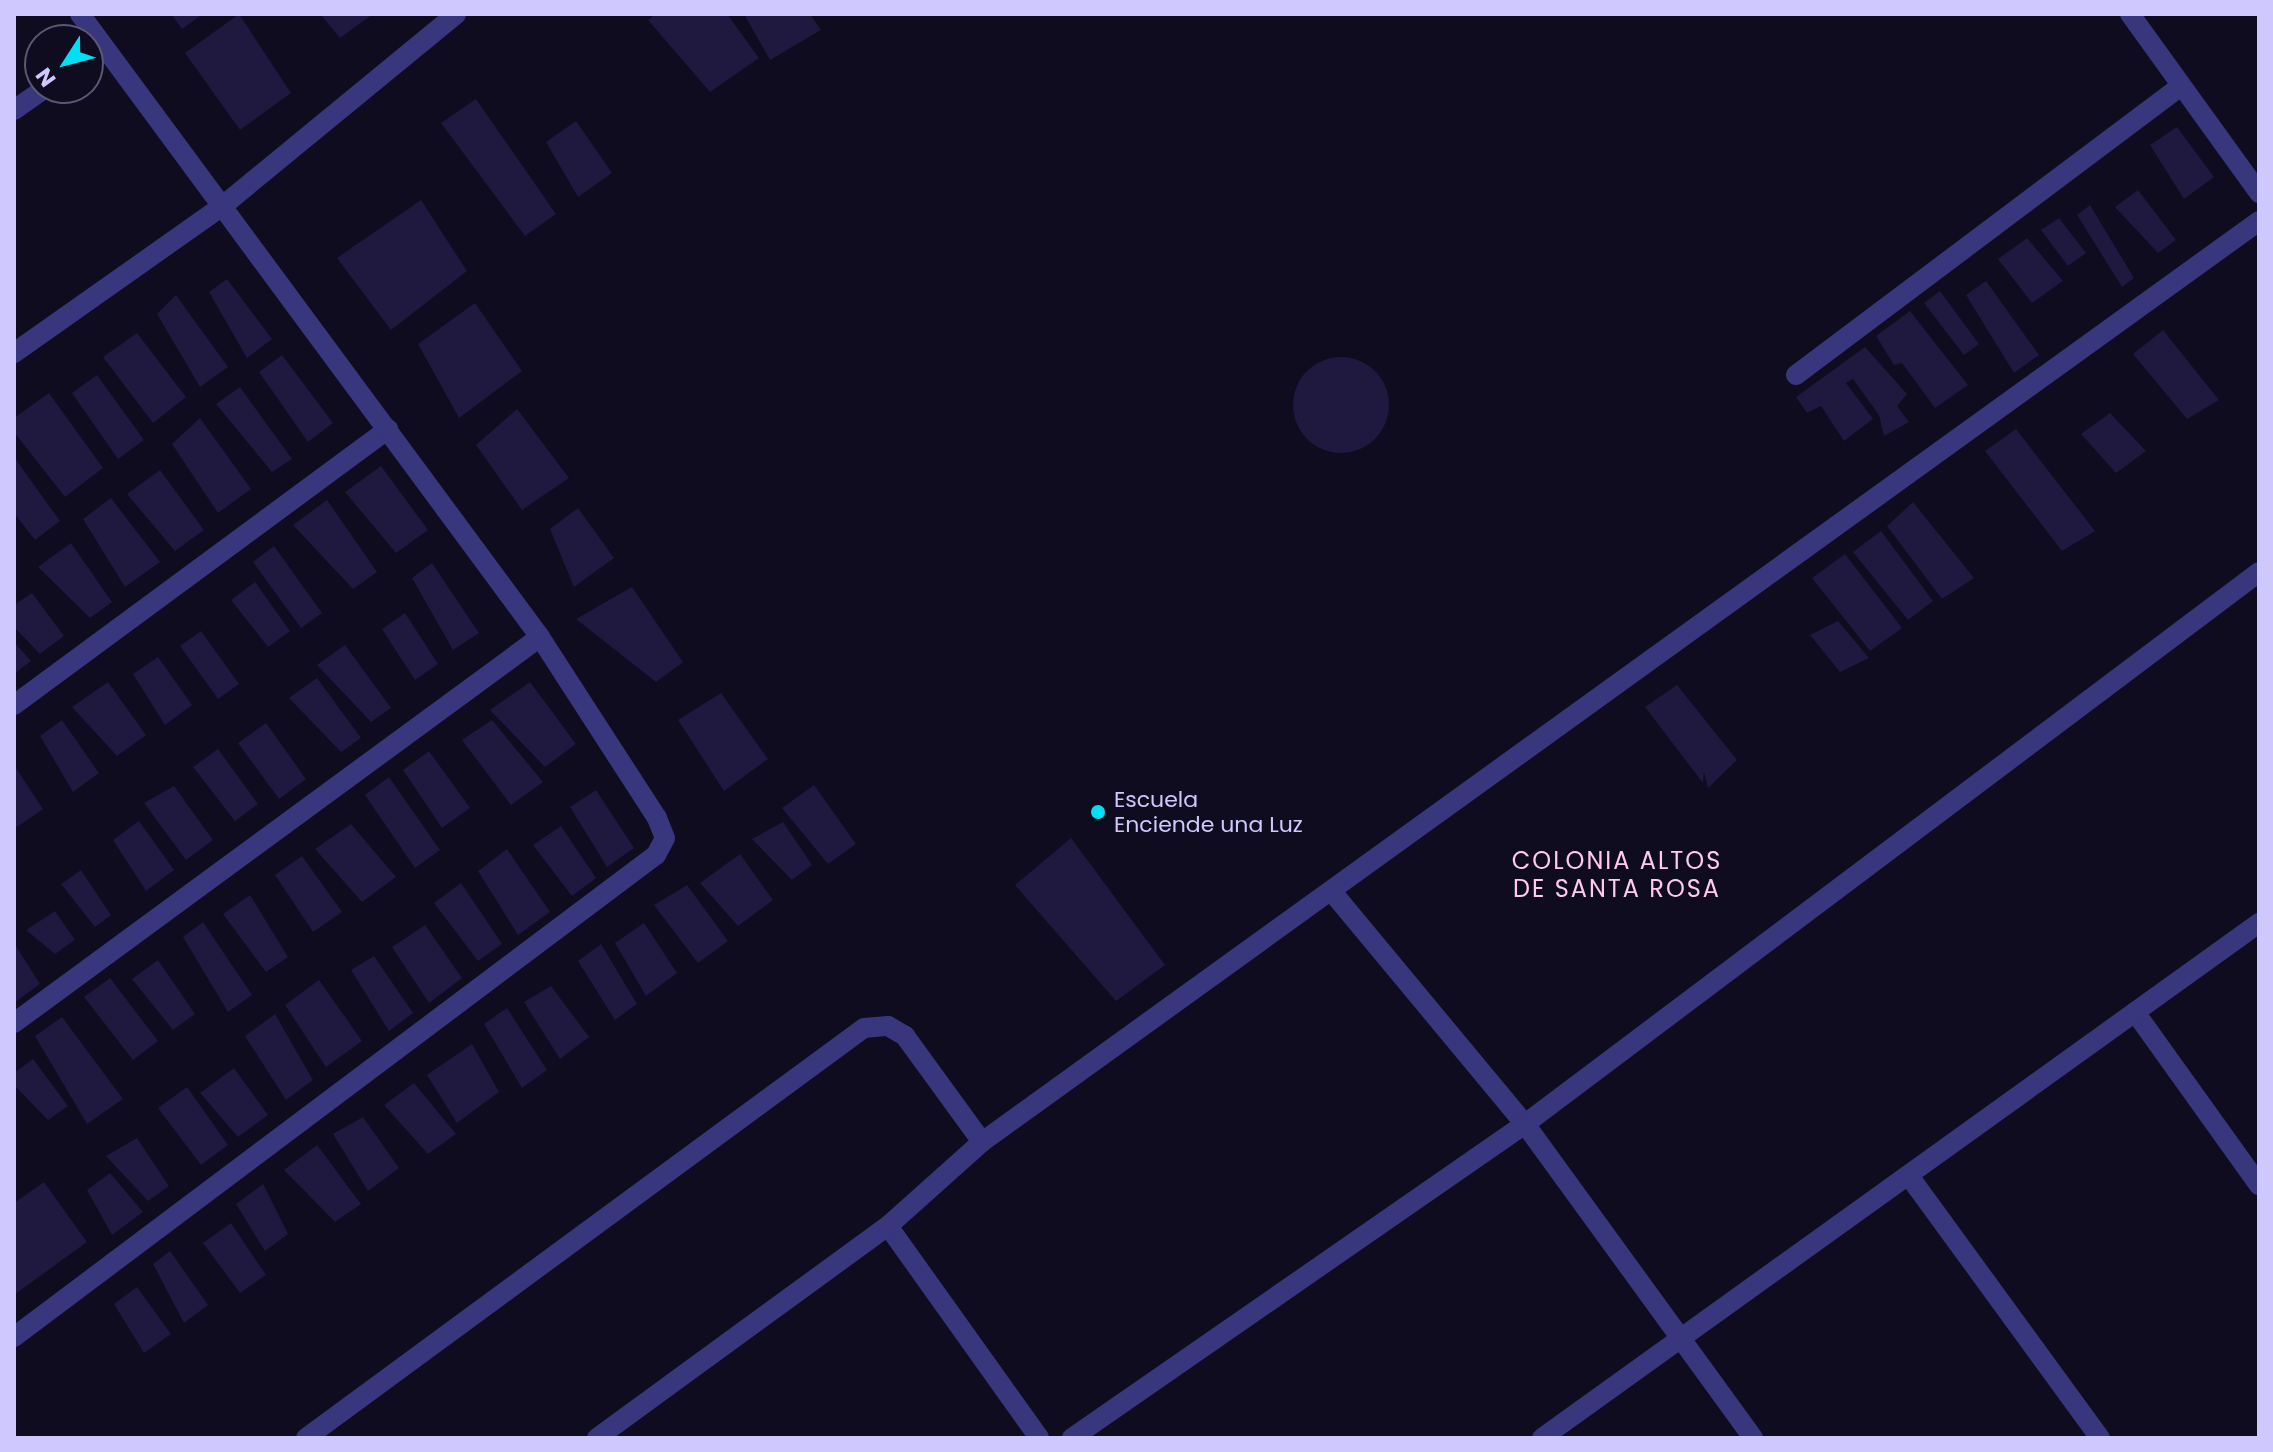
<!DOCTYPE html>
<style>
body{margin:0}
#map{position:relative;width:2273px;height:1452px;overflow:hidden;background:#0e0c1e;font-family:Poppins,sans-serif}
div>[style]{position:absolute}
.building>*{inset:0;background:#1f183f}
.round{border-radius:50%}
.minor>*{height:20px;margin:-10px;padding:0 10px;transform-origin:10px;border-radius:10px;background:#38367d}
.dots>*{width:22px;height:22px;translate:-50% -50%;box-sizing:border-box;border:4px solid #0e0c1e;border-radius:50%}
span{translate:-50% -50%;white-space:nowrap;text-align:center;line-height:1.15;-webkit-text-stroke:6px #0e0c1e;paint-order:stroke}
.poi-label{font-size:22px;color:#cec8ff}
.left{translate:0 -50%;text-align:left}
.neighbourhood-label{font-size:24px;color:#ffcaed;letter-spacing:2px}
.frame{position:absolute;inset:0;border:16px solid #cec8ff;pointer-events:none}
.north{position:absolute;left:24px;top:24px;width:80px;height:80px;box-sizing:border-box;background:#0e0c1e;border:2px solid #5b5778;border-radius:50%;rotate:234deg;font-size:22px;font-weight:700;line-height:32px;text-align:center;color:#cec8ff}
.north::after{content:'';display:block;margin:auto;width:28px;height:36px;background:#00dff3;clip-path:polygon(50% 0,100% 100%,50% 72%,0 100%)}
</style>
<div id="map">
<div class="building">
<i style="clip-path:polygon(171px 14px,203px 14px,182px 29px)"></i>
<i style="clip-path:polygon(239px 14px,291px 93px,240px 130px,185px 53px)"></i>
<i style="clip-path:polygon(320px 14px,373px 14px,340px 38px)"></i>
<i style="clip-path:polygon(656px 14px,727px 14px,759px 58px,710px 92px,648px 20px)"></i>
<i style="clip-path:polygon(744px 14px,810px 14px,821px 30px,770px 60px)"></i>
<i style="clip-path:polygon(476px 99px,556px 214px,525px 236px,441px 123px)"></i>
<i style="clip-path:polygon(576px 121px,612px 173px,578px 197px,546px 142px)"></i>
<i style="clip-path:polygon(2177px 127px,2214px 177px,2184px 199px,2150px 145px)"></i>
<i style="clip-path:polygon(2138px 190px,2176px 240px,2158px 253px,2115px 207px)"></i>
<i style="clip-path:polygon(421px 200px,467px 271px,391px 330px,337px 258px)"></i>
<i style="clip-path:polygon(2090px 205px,2134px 278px,2122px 287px,2077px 215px)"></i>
<i style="clip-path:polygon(2059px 218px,2086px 253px,2068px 266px,2041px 230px)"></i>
<i style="clip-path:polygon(2027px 238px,2063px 281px,2032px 303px,1998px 259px)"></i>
<i style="clip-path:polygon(227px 279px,272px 339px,247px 358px,209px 292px)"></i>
<i style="clip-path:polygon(1986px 281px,2039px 355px,2014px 373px,1966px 295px)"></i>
<i style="clip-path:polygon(1940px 291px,1979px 344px,1964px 355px,1924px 303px)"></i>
<i style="clip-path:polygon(176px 295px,228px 367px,200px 387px,157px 314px)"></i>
<i style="clip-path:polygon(475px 303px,522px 371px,459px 418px,418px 344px)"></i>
<i style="clip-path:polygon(1910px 311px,1968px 385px,1935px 408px,1902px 363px,1894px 365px,1876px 336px)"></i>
<i style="clip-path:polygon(2163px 330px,2219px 400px,2187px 419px,2133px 354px)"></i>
<i style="clip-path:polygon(137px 333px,186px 397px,153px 423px,103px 357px)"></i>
<i style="clip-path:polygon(1865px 347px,1907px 394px,1897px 406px,1909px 422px,1884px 436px,1879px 415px,1853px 379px,1846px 383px,1873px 419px,1844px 441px,1821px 406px,1807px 413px,1796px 397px)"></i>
<i style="clip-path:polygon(282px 355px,333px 423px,308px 442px,259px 372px)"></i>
<i class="round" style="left:1293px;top:357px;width:96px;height:96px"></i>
<i style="clip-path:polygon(97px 375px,144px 440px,118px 459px,72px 393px)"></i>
<i style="clip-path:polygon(240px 387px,292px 459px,272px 472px,216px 404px)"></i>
<i style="clip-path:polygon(49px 393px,103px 468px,65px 497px,14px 432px,14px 418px)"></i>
<i style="clip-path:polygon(517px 409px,569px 478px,522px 510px,476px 445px)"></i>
<i style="clip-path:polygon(2110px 413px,2146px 451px,2116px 473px,2081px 434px)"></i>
<i style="clip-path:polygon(200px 418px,251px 489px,218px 513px,172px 444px)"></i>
<i style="clip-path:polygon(2016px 429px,2095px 531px,2062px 551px,1985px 451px)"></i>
<i style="clip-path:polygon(14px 457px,60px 521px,35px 540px,14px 513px)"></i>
<i style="clip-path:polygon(381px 466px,428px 530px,396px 553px,345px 492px)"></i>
<i style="clip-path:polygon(160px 470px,204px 530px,175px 551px,127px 494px)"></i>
<i style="clip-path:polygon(111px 498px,160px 562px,125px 587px,83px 519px)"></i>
<i style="clip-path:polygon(327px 500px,377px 572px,353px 589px,293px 525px)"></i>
<i style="clip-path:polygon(1913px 502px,1974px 578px,1942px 599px,1887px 526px)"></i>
<i style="clip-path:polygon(578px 508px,614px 558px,574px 587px,550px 529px)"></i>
<i style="clip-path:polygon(1881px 531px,1933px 601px,1908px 620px,1853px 552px)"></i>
<i style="clip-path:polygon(71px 543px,112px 602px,90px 618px,38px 567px)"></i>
<i style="clip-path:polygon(274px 546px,322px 613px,301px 628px,253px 562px)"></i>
<i style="clip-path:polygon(1845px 554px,1902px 628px,1870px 651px,1812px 578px)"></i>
<i style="clip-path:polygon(432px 563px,479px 633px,453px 650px,412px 578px)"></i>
<i style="clip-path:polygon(255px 582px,290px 631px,268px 647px,231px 600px)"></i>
<i style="clip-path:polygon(632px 587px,683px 662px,656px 682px,576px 619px)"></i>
<i style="clip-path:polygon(32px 593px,64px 636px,40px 654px,14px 627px,14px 605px)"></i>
<i style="clip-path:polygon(405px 613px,438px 664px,415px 680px,382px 629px)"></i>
<i style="clip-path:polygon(1838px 621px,1869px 658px,1840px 672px,1810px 635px)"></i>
<i style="clip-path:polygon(201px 631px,239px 684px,218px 699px,180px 646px)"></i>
<i style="clip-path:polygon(14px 642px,31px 661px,14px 674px)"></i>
<i style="clip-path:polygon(345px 645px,391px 708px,371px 722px,317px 665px)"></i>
<i style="clip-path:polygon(158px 657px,192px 705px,165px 725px,133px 674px)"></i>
<i style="clip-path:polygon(317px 678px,361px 738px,341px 752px,289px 698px)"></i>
<i style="clip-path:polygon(108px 682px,146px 735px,117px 756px,72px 707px)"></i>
<i style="clip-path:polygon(530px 682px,576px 744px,545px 767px,490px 710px)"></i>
<i style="clip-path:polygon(1677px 685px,1737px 760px,1708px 788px,1704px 772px,1703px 783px,1645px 707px)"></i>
<i style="clip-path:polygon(721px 693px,768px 759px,724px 791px,678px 720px)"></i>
<i style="clip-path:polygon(62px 720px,99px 773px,73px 792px,40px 736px)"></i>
<i style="clip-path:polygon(492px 720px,543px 782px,511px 805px,462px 740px)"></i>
<i style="clip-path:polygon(266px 723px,306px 779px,279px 799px,238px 743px)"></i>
<i style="clip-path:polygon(218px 749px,258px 804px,235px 821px,193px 767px)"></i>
<i style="clip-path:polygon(429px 751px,470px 808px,442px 828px,403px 770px)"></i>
<i style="clip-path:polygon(14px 765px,43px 809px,17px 827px,14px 823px)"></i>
<i style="clip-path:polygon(389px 777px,440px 850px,415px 868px,365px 795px)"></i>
<i style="clip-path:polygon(814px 785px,856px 844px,828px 864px,782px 808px)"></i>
<i style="clip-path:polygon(174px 786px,213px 840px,186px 860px,144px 803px)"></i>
<i style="clip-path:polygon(596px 790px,634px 848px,607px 867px,570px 807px)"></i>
<i style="clip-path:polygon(139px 821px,174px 870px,146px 891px,113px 840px)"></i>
<i style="clip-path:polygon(783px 822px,812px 865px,792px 880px,752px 839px)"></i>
<i style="clip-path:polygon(351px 824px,396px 877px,362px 902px,315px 849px)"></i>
<i style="clip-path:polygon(561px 826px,596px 878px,572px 896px,533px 845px)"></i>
<i style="clip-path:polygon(1071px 838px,1165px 965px,1116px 1001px,1015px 885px)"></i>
<i style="clip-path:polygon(507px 849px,550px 912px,518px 935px,478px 871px)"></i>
<i style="clip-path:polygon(740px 854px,773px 900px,738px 926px,700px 883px)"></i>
<i style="clip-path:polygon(302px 856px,342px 912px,313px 932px,275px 875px)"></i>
<i style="clip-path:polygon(81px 870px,111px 915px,95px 927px,61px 884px)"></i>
<i style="clip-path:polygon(461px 883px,502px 944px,478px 961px,434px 903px)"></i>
<i style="clip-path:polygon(687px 885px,728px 941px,698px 963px,654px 905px)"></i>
<i style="clip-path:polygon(250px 895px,288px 957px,266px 972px,223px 914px)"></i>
<i style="clip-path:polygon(55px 911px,75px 940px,55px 954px,26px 930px)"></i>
<i style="clip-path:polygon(203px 922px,252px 995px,228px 1012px,183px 937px)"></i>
<i style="clip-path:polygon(644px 923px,677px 973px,646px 996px,615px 943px)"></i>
<i style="clip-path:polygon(425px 925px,462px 978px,429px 1003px,392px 947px)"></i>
<i style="clip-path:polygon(14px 943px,40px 984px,14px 1003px)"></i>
<i style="clip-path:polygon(601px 944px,637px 1004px,615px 1020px,578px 961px)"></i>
<i style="clip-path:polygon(374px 956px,413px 1013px,389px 1031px,351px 970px)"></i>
<i style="clip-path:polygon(158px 960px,195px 1014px,173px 1030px,132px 979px)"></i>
<i style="clip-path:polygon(110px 978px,158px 1041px,133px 1060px,84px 997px)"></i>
<i style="clip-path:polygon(319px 980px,362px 1041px,326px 1067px,285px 1005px)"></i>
<i style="clip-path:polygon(551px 986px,589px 1037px,560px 1059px,524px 1002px)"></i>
<i style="clip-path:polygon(507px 1008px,547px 1070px,522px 1088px,484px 1024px)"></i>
<i style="clip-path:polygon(275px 1014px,313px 1080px,286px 1100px,245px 1036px)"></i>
<i style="clip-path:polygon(62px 1017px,123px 1099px,87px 1124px,35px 1036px)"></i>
<i style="clip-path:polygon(472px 1044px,499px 1092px,457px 1123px,427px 1075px)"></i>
<i style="clip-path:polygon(33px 1059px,68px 1106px,48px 1120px,14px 1085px,14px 1073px)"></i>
<i style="clip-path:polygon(234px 1068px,268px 1115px,238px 1137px,200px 1093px)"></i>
<i style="clip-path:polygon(414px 1083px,456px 1134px,428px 1154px,384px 1105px)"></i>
<i style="clip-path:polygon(187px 1087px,228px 1145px,201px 1165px,158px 1108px)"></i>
<i style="clip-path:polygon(363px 1117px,399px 1168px,368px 1191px,333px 1134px)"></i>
<i style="clip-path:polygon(137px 1138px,169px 1186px,148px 1201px,106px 1156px)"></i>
<i style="clip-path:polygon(317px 1145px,361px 1204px,335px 1222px,284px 1170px)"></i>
<i style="clip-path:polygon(110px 1173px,143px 1212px,112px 1235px,87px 1190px)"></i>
<i style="clip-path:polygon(44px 1182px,87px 1242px,14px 1295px,14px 1203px)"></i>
<i style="clip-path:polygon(263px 1184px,288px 1234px,265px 1251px,236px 1204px)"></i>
<i style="clip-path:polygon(231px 1223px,266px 1275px,240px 1293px,203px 1243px)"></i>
<i style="clip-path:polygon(170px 1251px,208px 1305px,184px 1323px,153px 1264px)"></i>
<i style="clip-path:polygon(137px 1287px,171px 1334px,144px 1353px,114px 1304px)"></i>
</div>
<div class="minor">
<i style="left:2130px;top:14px;width:221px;rotate:54.2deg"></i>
<i style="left:14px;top:110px;width:39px;rotate:-35deg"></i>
<i style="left:14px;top:353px;width:258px;rotate:-35.2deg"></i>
<i style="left:225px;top:204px;width:299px;rotate:-39.4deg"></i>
<i style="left:1796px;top:375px;width:481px;rotate:-36.9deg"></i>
<i style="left:14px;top:705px;width:465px;rotate:-36.4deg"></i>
<i style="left:1333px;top:893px;width:300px;rotate:50.3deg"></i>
<i style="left:1525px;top:1124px;width:918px;rotate:-36.94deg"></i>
<i style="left:2135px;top:1012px;width:213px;rotate:54.4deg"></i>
<i style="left:14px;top:1023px;width:652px;rotate:-36.27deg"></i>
<i style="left:1909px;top:1176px;width:324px;rotate:53.9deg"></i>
<i style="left:888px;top:1226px;width:260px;rotate:54.5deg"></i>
<i style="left:14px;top:1337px;width:803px;rotate:-36.9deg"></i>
<i style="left:656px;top:855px;width:19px;rotate:-62deg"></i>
<i style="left:665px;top:838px;width:22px;rotate:-112deg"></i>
<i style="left:657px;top:818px;width:216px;rotate:-122.9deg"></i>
<i style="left:540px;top:637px;width:774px;rotate:-126.44deg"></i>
<i style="left:306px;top:1438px;width:692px;rotate:-36.31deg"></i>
<i style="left:864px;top:1028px;width:24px;rotate:-5deg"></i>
<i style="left:888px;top:1026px;width:20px;rotate:30deg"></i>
<i style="left:905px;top:1036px;width:131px;rotate:54deg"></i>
<i style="left:597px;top:1438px;width:360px;rotate:-36.1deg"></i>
<i style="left:888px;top:1226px;width:126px;rotate:-41.8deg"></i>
<i style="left:982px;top:1142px;width:1574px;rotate:-35.8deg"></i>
<i style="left:1072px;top:1438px;width:551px;rotate:-34.73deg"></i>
<i style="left:1525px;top:1124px;width:388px;rotate:54deg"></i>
<i style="left:1542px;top:1438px;width:883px;rotate:-35.69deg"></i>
</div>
<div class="dots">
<i style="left:1098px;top:812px;background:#00dff3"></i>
</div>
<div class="poi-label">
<span class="left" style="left:1114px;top:812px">Escuela<br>Enciende una Luz</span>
</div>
<div class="neighbourhood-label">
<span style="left:1617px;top:875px">COLONIA ALTOS<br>DE SANTA ROSA</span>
</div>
<div class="frame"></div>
<div class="north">N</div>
</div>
